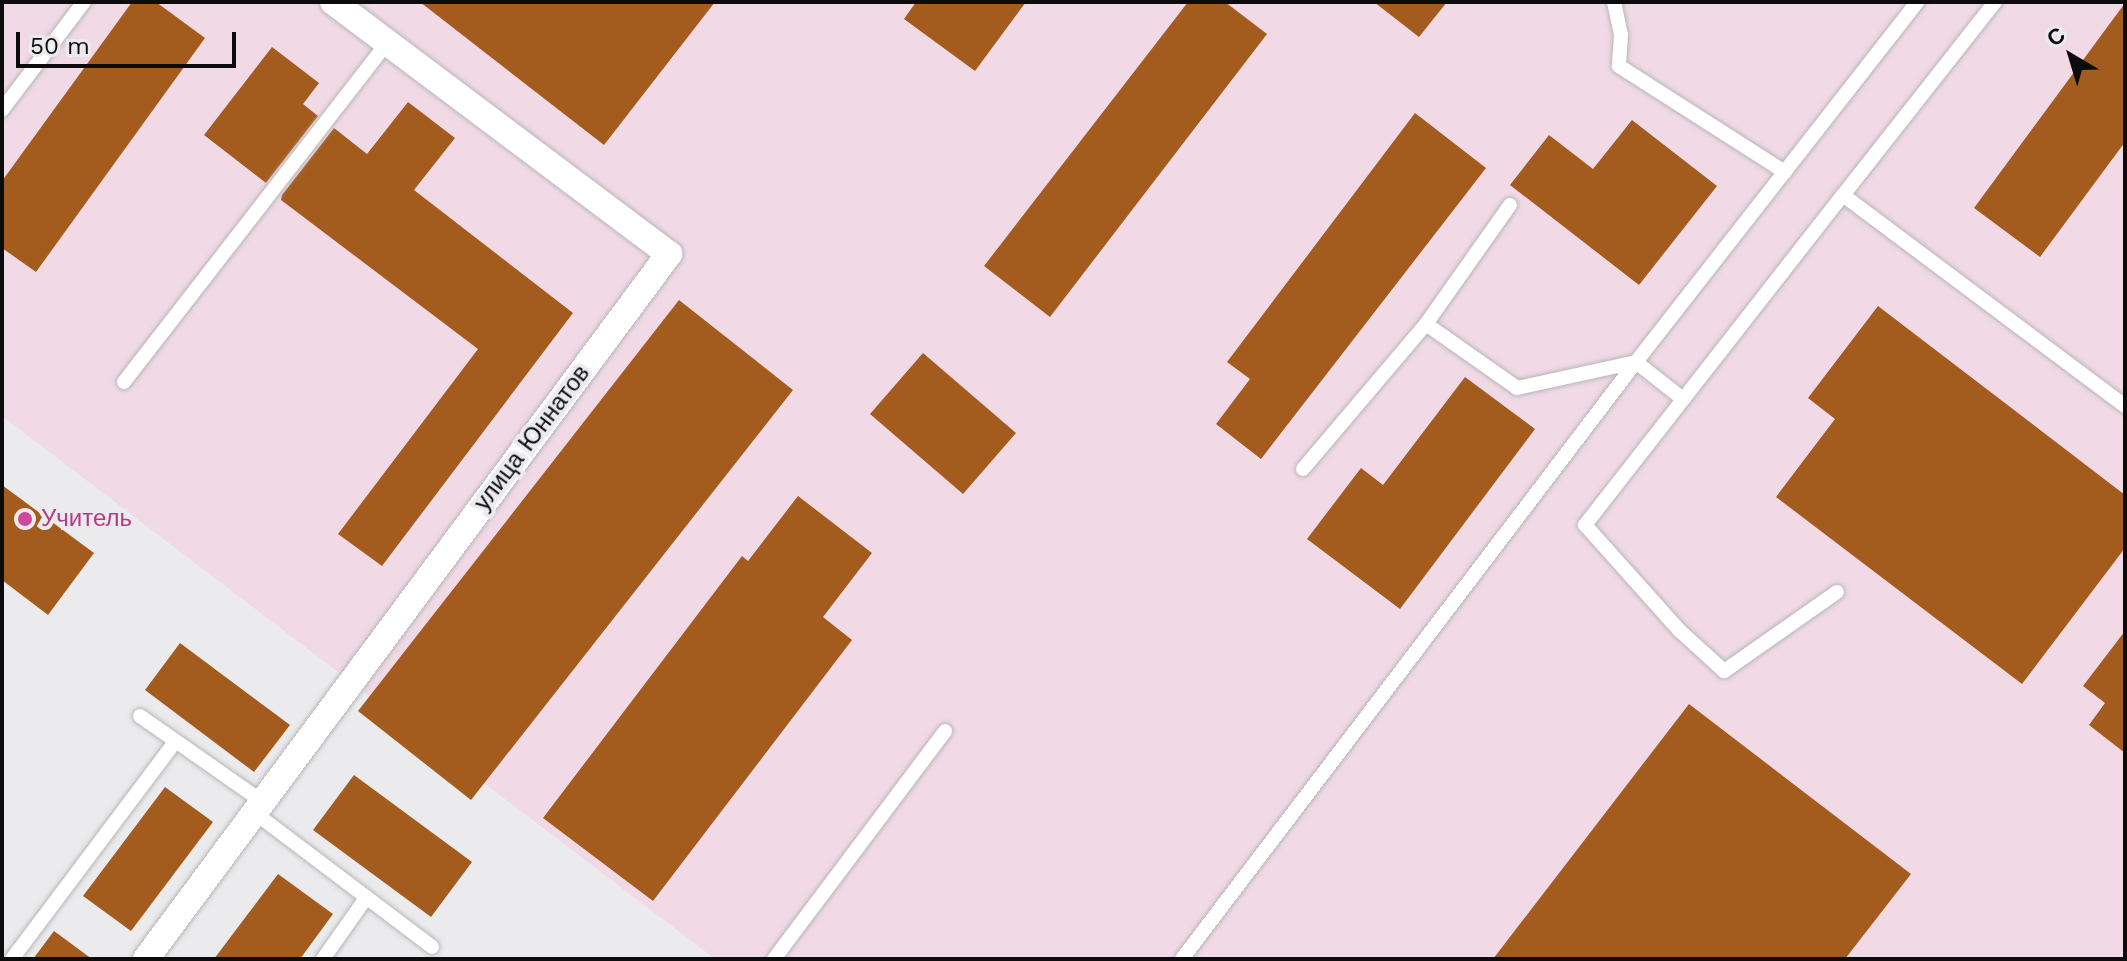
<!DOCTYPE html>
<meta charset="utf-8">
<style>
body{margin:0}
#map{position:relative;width:2127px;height:961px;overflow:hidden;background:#ebebed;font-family:"Work Sans",sans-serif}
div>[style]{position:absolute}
.industrial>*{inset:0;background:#f1dae6}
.building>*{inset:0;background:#a45c1e}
.roads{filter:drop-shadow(0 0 2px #b7b7b8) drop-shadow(0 0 2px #b7b7b8)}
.service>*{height:14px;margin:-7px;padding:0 7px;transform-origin:7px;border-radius:7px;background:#fff}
.minor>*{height:26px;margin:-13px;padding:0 13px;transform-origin:13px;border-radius:13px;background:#fff}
.dots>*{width:22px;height:22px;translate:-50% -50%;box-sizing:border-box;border:4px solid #ebebed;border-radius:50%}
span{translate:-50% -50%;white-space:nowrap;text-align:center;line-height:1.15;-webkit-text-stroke:8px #ebebed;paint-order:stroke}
.street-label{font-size:24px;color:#0c0c0d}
.hotel-label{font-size:24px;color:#b23c85}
.left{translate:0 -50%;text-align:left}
.frame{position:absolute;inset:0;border:4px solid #0c0c0d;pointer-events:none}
.north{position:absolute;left:2031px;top:16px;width:80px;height:80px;-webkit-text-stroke:6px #ebebed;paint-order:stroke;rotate:322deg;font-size:22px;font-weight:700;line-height:32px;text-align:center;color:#0c0c0d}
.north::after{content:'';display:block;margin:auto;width:28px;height:36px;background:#0c0c0d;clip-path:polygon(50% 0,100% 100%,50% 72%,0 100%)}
.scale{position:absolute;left:16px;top:32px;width:220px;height:36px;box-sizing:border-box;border:4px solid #0c0c0d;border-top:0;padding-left:10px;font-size:24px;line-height:28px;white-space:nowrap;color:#0c0c0d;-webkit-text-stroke:6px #ebebed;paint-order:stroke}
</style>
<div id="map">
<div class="industrial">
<i style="clip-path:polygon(2px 2px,2125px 2px,2125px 959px,715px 959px,2px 416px)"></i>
</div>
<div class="building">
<i style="clip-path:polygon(132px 2px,156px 2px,205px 38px,36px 272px,2px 248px,2px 181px)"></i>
<i style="clip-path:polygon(420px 2px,715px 2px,604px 145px)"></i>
<i style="clip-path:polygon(916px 2px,1026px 2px,975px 71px,904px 19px)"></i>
<i style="clip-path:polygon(1188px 2px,1225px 2px,1267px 34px,1050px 317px,984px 266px)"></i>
<i style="clip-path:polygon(1374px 2px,1447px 2px,1419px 37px)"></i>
<i style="clip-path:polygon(2125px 3px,2125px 142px,2040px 257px,1974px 208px)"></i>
<i style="clip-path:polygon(272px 47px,319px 83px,303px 104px,318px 116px,266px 183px,204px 135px)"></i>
<i style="clip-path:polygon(408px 102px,455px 138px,414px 190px,573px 313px,382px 566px,338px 534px,478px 349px,281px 200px,282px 195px,334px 128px,367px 154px)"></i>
<i style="clip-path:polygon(1415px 113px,1486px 168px,1261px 459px,1216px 424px,1250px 379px,1227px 362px)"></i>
<i style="clip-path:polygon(1632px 120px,1717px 186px,1639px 285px,1510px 185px,1549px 135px,1593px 169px)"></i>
<i style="clip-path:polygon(679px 300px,793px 390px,471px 800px,358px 711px)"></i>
<i style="clip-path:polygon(1878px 306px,2125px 495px,2125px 548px,2022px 684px,1776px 497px,1835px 419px,1808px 398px)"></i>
<i style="clip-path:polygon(923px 353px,1016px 433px,963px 494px,870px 414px)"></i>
<i style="clip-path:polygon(1465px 377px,1535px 429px,1400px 609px,1307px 539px,1361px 468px,1383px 485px)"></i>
<i style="clip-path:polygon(2px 485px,94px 553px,48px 615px,2px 580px)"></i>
<i style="clip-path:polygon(798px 496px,872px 553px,823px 617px,852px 640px,653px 901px,543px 818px,742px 556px,748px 561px)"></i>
<i style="clip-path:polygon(2125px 631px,2125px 753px,2089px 725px,2105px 703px,2083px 686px)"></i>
<i style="clip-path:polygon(180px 643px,290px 725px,254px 772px,145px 690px)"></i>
<i style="clip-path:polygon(1689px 704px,1911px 874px,1845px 959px,1493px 959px)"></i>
<i style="clip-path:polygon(354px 775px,472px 862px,431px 917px,313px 830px)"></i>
<i style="clip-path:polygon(165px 787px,213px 822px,131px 931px,83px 896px)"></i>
<i style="clip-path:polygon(278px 874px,333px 914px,300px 959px,214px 959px)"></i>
<i style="clip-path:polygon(54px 931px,92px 959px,33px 959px)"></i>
</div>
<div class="roads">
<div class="service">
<i style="left:1614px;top:2px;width:34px;rotate:78deg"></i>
<i style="left:1621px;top:35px;width:31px;rotate:94deg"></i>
<i style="left:1619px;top:66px;width:197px;rotate:32.6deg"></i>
<i style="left:1995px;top:2px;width:246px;rotate:128.2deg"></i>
<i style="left:1843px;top:195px;width:352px;rotate:36.8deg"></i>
<i style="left:2px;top:110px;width:136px;rotate:-52.8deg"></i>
<i style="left:1510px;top:205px;width:146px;rotate:125.2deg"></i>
<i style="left:1426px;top:324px;width:111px;rotate:35.1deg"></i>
<i style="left:1517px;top:388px;width:122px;rotate:-12.3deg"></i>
<i style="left:1636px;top:362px;width:457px;rotate:-52deg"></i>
<i style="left:124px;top:382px;width:429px;rotate:-52.2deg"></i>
<i style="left:1303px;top:469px;width:190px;rotate:-49.7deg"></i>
<i style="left:1837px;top:592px;width:138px;rotate:145deg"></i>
<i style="left:1724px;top:671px;width:61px;rotate:-137.7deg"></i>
<i style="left:1679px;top:630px;width:141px;rotate:-131.8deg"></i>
<i style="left:1585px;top:525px;width:419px;rotate:-52deg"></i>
<i style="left:140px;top:716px;width:150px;rotate:35deg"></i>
<i style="left:255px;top:813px;width:222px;rotate:37.1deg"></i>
<i style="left:12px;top:959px;width:271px;rotate:-53.1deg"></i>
<i style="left:323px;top:959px;width:75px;rotate:-54.8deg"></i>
<i style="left:774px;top:959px;width:285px;rotate:-53.1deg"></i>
<i style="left:1182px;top:959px;width:750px;rotate:-52.75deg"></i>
<i style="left:1636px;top:362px;width:60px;rotate:38.2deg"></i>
</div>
<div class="minor">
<i style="left:146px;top:959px;width:878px;rotate:-53.43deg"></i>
<i style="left:669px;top:254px;width:420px;rotate:-143.1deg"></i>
</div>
</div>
<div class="dots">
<i style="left:25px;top:519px;background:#d1479c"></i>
</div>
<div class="street-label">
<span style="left:532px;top:438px;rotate:-53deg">улица Юннатов</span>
</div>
<div class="hotel-label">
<span class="left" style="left:41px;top:519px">Учитель</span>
</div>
<div class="frame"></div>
<div class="north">С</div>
<div class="scale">50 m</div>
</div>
